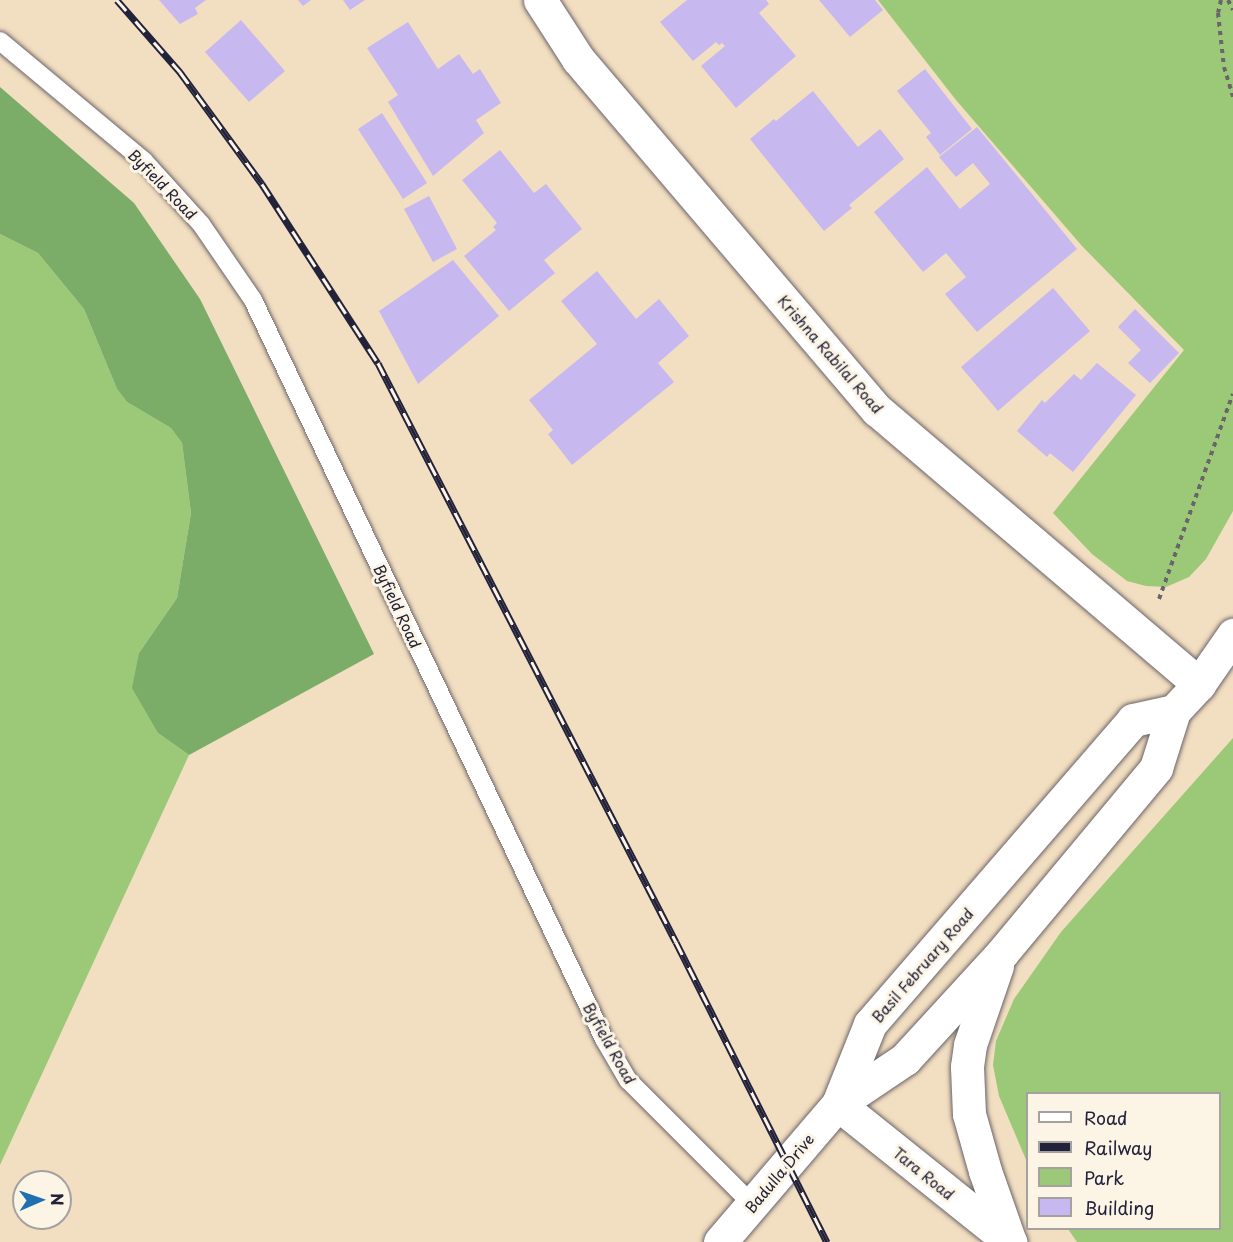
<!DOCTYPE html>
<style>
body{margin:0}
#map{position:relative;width:1233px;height:1242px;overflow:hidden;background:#f2dec0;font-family:"Playpen Sans",sans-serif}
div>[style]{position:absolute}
.green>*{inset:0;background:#9bc977}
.forest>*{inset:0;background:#7cad68}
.building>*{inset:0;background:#c7b9ef}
.path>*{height:4px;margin-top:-2px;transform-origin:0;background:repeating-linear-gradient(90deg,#6b646a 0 4.5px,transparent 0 9px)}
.roads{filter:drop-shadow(0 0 2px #6b646a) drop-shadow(0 0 2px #6b646a)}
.service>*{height:18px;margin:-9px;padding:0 9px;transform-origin:9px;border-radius:9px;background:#fff}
.minor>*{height:33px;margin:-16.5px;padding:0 16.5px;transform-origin:16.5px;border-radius:16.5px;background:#fff}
.tertiary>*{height:33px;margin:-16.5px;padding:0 16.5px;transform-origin:16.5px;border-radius:16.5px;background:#fff}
.rail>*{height:7px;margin-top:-3.5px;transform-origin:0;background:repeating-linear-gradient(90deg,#fcf5e5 0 14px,#22223b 0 28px);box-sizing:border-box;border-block:2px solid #22223b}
span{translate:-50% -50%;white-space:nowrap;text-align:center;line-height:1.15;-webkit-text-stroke:6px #fcf5e5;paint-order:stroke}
.street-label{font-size:15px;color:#22223b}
.legend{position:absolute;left:1026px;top:1092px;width:195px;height:138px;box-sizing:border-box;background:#fcf5e5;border:2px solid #a5a1a1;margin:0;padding:8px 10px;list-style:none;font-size:18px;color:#22223b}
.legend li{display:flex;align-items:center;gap:12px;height:30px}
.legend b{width:30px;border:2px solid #a5a1a1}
.north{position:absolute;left:12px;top:1170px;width:60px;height:60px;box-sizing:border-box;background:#fcf5e5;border:2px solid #a5a1a1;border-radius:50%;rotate:88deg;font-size:16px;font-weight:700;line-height:24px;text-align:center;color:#22223b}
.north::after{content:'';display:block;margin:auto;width:21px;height:27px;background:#1f6fb2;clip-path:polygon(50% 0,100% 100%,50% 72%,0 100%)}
</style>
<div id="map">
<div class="green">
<i style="clip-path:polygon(878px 0,1233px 0,1233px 511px,1206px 559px,1189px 577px,1166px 587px,1146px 586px,1127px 581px,1092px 554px,1053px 513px,1184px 350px,1082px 246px,956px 100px)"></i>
<i style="clip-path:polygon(0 234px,38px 253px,84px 309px,117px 389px,127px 402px,171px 428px,182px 443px,191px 513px,177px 598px,139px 653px,158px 733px,189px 755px,0 1165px)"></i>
<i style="clip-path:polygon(1233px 738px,1233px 1242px,1077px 1242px,1068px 1229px,1220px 1228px,1220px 1094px,1028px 1094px,1027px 1162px,999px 1096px,993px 1065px,996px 1041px,1014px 999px,1061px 932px)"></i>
</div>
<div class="forest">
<i style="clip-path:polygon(0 87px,134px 203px,200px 299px,374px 654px,189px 755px,158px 733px,132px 688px,139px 653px,177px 598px,191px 513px,182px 443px,171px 428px,127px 402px,117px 389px,84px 309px,38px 253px,0 234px)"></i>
</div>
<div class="building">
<i style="clip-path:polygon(159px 0,206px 0,195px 8px,198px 14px,180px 24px)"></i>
<i style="clip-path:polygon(298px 0,311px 0,303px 6px)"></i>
<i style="clip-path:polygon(343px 0,365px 0,350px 10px)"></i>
<i style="clip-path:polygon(687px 0,766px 0,769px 4px,759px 13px,796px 56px,736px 108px,701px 66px,725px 46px,722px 43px,719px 45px,716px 42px,693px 61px,660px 22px)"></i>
<i style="clip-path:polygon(819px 0,875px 0,883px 10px,850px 37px)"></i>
<i style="clip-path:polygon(241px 20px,285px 71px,249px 102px,205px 52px)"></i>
<i style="clip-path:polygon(408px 22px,438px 69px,459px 54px,473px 74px,480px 69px,501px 103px,476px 120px,484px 133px,433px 176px,388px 102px,398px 95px,367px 48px)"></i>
<i style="clip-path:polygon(925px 69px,972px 129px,940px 155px,926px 137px,931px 133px,897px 91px)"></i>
<i style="clip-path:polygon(813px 91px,858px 147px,880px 129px,904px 159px,849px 205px,852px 208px,824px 231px,750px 139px,774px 119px,776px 121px)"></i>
<i style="clip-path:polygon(382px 113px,427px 183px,403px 199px,358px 129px)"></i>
<i style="clip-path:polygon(977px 127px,1077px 249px,977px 332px,945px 294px,966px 277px,946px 253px,923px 272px,874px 212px,927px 167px,960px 209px,990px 184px,973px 163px,956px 177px,939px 157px)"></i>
<i style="clip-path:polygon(500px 150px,534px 193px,546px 184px,582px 229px,544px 260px,555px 273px,509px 311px,464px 256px,496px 230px,493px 227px,497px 223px,462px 180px)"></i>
<i style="clip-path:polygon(429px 196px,457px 249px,433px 262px,404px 209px)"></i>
<i style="clip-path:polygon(453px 260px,499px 316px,418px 384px,379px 311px)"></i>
<i style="clip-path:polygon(597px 271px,636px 319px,659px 299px,689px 336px,658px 363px,674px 382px,572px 465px,548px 434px,553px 430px,529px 400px,597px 344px,561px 301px)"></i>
<i style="clip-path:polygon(1053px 288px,1090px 331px,998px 411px,961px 367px)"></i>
<i style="clip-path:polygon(1135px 309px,1179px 353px,1150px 383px,1128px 363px,1141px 350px,1118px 327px)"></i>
<i style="clip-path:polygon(1097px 363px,1136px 395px,1073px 472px,1050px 453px,1047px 457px,1017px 431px,1042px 400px,1045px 403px,1074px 374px,1081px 380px)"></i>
</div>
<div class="path">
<i style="left:1221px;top:0;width:13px;rotate:103deg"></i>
<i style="left:1218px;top:13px;width:54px;rotate:83.7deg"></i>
<i style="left:1224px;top:67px;width:31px;rotate:73deg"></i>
<i style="left:1228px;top:0;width:11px;rotate:63deg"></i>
<i style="left:1159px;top:599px;width:218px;rotate:-70.2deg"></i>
</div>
<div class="roads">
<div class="service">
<i style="left:0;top:41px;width:187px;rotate:39.8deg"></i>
<i style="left:144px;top:161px;width:85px;rotate:47.9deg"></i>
<i style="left:201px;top:224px;width:92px;rotate:55.6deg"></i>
<i style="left:253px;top:300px;width:818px;rotate:64.59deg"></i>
<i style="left:604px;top:1039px;width:48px;rotate:59.7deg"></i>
<i style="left:628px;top:1080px;width:177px;rotate:45deg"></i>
</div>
<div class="minor">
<i style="left:540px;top:0;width:70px;rotate:57.2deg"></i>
<i style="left:578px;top:59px;width:461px;rotate:49.6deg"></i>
<i style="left:877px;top:410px;width:423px;rotate:40.4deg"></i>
</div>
<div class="tertiary">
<i style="left:997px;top:966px;width:83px;rotate:108.9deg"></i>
<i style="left:970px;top:1045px;width:22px;rotate:98deg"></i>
<i style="left:967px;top:1067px;width:47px;rotate:87.6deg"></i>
<i style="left:969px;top:1114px;width:59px;rotate:74.3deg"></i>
<i style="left:985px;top:1171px;width:75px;rotate:70.6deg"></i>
<i style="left:838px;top:1104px;width:86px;rotate:-68.2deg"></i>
<i style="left:870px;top:1024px;width:402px;rotate:-49.1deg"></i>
<i style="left:1133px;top:720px;width:42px;rotate:-12.4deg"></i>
<i style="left:838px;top:1104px;width:221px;rotate:38.7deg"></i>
<i style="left:720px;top:1242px;width:182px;rotate:-49.5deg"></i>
<i style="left:838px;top:1104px;width:81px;rotate:-33.9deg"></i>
<i style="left:905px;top:1059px;width:144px;rotate:-47.5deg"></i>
<i style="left:1002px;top:953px;width:241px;rotate:-50.2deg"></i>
<i style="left:1156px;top:768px;width:60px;rotate:-72.5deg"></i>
<i style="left:1174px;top:711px;width:37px;rotate:-47deg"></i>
<i style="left:1199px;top:684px;width:60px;rotate:-55.2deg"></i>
</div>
</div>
<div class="rail">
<i style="left:117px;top:0;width:96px;rotate:48.8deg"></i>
<i style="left:180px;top:72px;width:139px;rotate:53.8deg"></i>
<i style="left:262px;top:184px;width:213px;rotate:57.1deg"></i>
<i style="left:378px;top:363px;width:651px;rotate:62.77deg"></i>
<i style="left:676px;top:942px;width:336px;rotate:63.3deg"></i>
</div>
<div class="street-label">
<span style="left:163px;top:184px;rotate:46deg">Byfield Road</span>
<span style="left:831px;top:354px;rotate:49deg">Krishna Rabilal Road</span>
<span style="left:398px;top:606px;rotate:65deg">Byfield Road</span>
<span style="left:922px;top:965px;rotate:-49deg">Basil February Road</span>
<span style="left:610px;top:1043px;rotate:61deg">Byfield Road</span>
<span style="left:779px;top:1173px;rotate:-50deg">Badulla Drive</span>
<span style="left:924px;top:1173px;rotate:39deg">Tara Road</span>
</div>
<ul class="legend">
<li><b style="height:8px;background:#fff"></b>Road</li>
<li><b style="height:8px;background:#22223b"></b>Railway</li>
<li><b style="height:16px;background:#9bc977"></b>Park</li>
<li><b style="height:16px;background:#c7b9ef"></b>Building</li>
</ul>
<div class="north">N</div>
</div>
